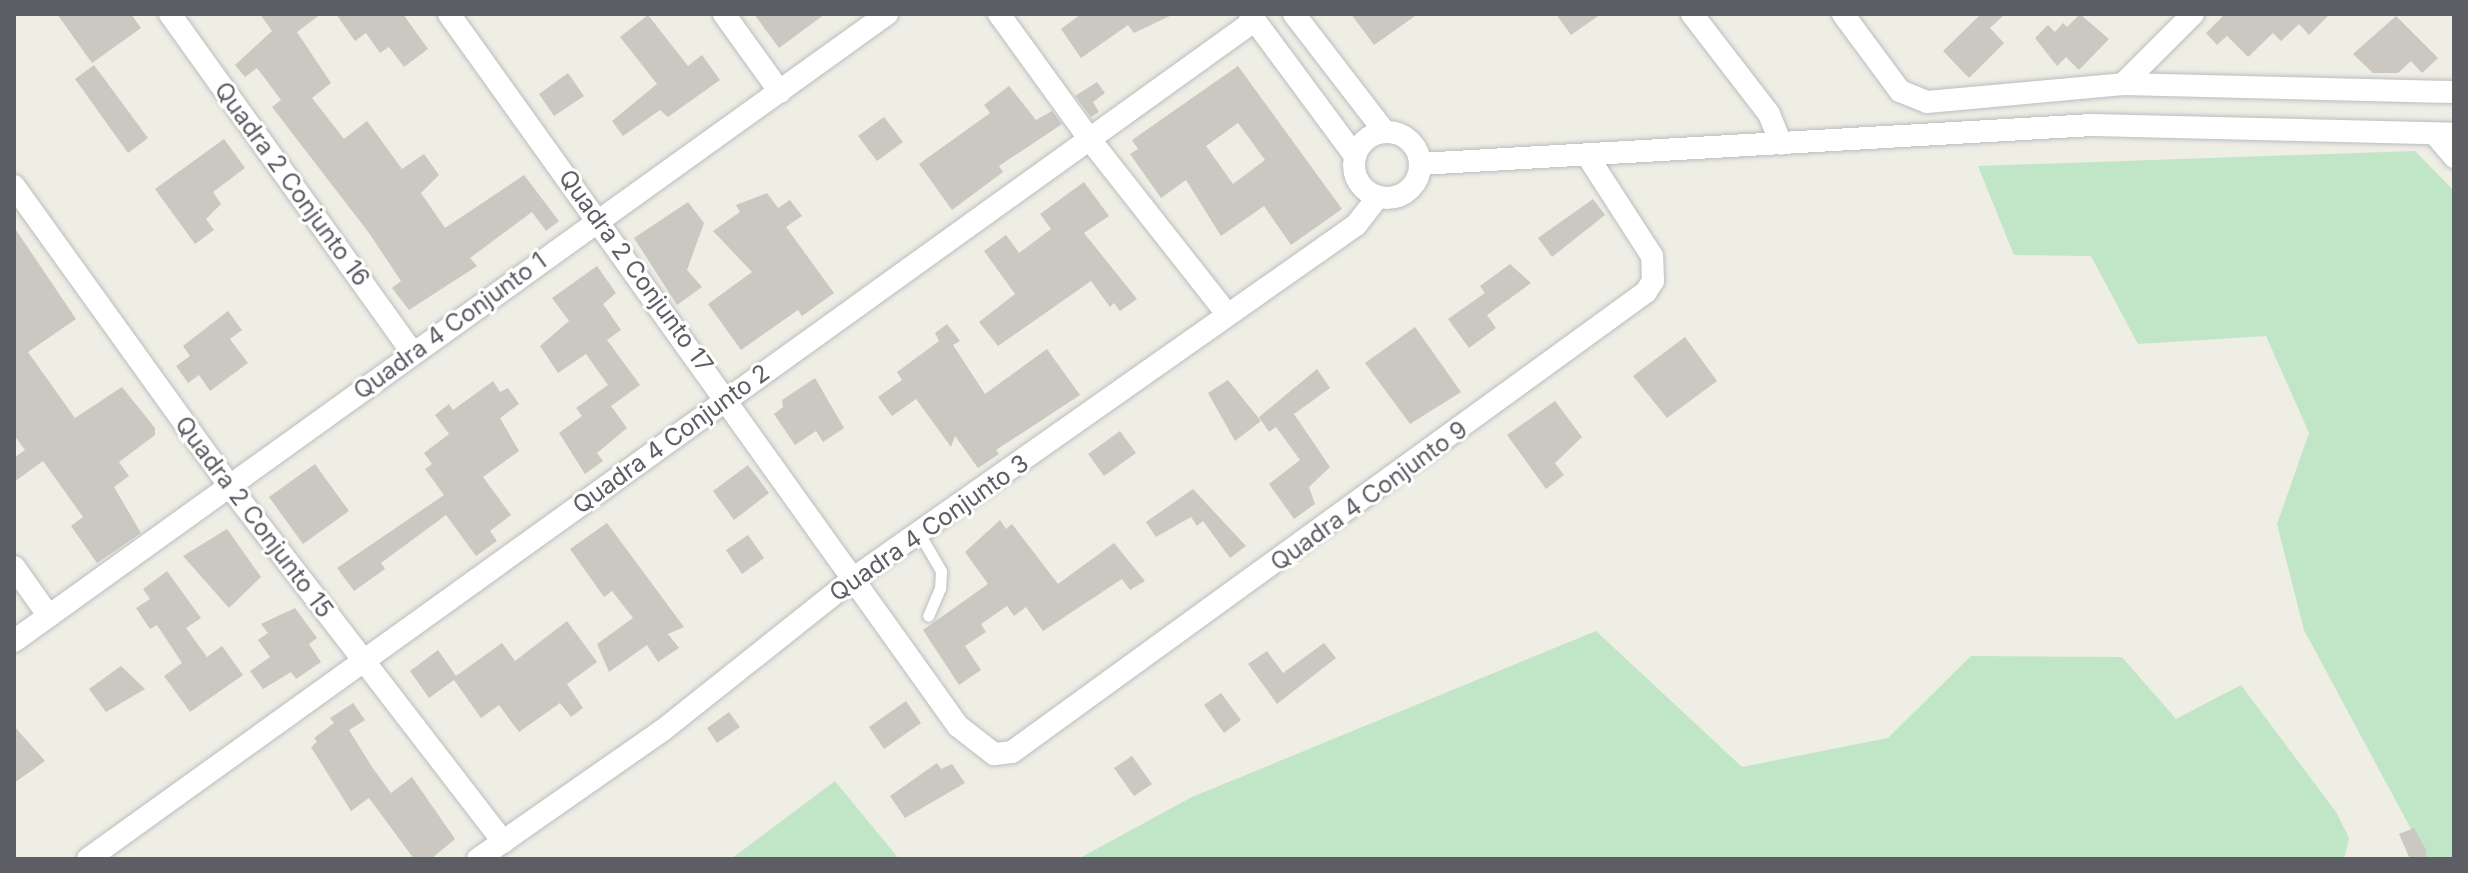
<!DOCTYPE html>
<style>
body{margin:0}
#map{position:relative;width:2468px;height:873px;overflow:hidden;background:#eeeee4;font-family:Inter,sans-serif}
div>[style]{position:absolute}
.green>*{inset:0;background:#c0e5c7}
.building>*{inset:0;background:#cac8c1}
.roads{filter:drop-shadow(0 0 2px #bbbcc2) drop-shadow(0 0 2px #bbbcc2)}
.service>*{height:11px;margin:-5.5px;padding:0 5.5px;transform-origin:5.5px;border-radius:5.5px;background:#fff}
.minor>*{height:22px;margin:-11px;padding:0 11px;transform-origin:11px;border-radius:11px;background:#fff}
.minor>.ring{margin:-11px;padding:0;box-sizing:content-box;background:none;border:22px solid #fff;border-radius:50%}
span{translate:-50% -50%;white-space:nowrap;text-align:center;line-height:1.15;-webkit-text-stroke:6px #fff;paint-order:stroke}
.street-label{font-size:24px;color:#5c5e64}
.frame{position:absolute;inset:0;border:16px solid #5c5e64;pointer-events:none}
</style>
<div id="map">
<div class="green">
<i style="clip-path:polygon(2415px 151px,2454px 191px,2454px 859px,2415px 859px,2419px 844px,2304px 630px,2277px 524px,2309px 433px,2266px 336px,2138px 344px,2091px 256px,2014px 255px,1978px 166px)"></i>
<i style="clip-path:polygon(1596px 631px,1742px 767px,1888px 738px,1971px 656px,2122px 657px,2176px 719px,2241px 685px,2336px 812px,2349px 838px,2344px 859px,1078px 859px,1192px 797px)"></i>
<i style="clip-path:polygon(835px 781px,899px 859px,731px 859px)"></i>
</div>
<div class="building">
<i style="clip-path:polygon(57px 14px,131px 14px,141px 28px,92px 63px)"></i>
<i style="clip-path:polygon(260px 14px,321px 14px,297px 32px,331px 83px,312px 98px,344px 139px,367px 121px,402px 169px,424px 154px,439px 175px,421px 193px,445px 228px,524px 175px,559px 221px,546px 231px,532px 212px,470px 258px,477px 266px,409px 310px,392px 288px,401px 281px,369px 233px,272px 107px,281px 100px,257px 68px,245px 77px,235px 65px,272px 31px)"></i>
<i style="clip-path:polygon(336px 14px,403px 14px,428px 49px,404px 67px,389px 47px,380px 53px,366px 33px,355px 41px)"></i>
<i style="clip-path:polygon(754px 14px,825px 14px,779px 48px)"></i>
<i style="clip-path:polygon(1081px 14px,1174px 14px,1134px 33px,1128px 25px,1081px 58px,1061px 29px)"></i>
<i style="clip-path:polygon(1351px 14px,1418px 14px,1374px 45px)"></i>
<i style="clip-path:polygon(1556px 14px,1601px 14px,1571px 35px)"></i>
<i style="clip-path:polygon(1981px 14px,2005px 14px,1990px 28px,2004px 43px,1969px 78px,1943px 51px)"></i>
<i style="clip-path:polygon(2080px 14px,2109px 39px,2079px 70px,2066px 57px,2057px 66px,2035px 38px,2048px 25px,2055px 32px,2063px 23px,2067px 27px)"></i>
<i style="clip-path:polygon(2225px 14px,2330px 14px,2309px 35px,2299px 24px,2281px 41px,2273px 33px,2248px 57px,2227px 36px,2217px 45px,2206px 33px)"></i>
<i style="clip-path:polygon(648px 15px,688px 66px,702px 55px,720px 80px,668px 117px,660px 110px,623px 136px,612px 121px,657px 84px,620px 37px)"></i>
<i style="clip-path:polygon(2396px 16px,2438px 58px,2422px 73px,2411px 61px,2398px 73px,2373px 73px,2353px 54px)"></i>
<i style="clip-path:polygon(94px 65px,148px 138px,128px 153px,75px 79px)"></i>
<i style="clip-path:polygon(evenodd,1238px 66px,1342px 209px,1291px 245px,1264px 206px,1221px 236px,1186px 180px,1161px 198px,1130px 154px,1138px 149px,1132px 140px,1238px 66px,1238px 123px,1265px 160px,1233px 184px,1206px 146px,1238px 123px)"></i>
<i style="clip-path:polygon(568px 73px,584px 96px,554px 116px,539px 94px)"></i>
<i style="clip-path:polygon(1097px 82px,1105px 93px,1093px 102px,1099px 112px,1091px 117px,1075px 96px)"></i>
<i style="clip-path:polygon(1009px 86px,1036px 120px,1052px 111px,1062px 124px,999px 166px,1003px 172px,952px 210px,919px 164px,990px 113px,984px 105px)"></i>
<i style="clip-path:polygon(884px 117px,903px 142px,877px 161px,858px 136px)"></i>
<i style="clip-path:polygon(224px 139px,245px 168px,213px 192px,221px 204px,206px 219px,214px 230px,195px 244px,155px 189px)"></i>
<i style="clip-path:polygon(1084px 182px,1109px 216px,1084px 233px,1137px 299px,1120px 311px,1114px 303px,1110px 307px,1091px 281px,998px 346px,979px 322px,1015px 294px,984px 251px,1006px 235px,1019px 253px,1051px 229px,1040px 214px)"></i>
<i style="clip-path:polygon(767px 193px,778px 208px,790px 200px,802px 216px,786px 227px,834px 293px,802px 316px,798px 310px,741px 350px,708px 304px,752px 272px,713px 231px,740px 212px,736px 205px)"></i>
<i style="clip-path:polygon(1593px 199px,1605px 215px,1552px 257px,1538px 238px)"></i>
<i style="clip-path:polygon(688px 202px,704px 223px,687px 270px,702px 287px,677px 305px,634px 238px)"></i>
<i style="clip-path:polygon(14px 227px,76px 319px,28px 352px,75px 418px,122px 387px,155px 428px,155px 435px,119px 462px,129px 476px,114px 487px,141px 533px,97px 563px,71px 526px,83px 517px,43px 461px,14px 482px,14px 458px,25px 450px,14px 435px)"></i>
<i style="clip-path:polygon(1510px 264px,1531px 283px,1487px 315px,1496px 328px,1469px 348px,1448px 319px,1485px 293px,1480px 286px)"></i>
<i style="clip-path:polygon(597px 266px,616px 293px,603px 304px,621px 330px,607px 340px,640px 385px,611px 406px,627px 428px,597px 453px,603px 461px,585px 474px,559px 433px,582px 416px,576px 408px,608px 385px,586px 354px,558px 373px,540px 346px,569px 321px,552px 298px)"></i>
<i style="clip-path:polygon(228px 311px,242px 330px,230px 339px,248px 363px,210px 391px,199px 375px,188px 383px,176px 366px,190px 356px,183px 346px)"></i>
<i style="clip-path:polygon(947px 324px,960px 341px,953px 345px,985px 394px,1047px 349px,1080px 395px,996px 450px,999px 454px,978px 468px,955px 436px,951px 447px,916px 399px,892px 416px,878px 397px,902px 380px,897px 372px,939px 341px,935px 333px)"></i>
<i style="clip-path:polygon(1415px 327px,1461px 392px,1410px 424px,1365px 363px)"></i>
<i style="clip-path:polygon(1685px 337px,1717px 381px,1667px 418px,1633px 376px)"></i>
<i style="clip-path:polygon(1317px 369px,1330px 388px,1294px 414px,1330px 467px,1309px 487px,1315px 504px,1294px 519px,1269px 484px,1300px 460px,1276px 427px,1269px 432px,1259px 417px)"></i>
<i style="clip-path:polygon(815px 378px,844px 428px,823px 442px,816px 431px,795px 445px,774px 414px,783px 407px,782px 400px)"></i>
<i style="clip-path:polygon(1228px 380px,1261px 421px,1235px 441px,1208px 393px)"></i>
<i style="clip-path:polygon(493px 381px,500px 392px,508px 388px,519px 404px,500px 418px,519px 451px,483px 477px,511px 515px,490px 531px,497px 541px,476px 556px,446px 515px,381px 563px,385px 569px,354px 591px,337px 568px,444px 495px,425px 469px,432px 464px,424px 453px,449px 434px,435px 415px,449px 404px,453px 410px)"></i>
<i style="clip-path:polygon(1555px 401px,1582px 437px,1555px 463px,1564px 475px,1546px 489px,1507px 435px)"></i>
<i style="clip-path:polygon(1120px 431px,1136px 453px,1104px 476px,1088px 454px)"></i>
<i style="clip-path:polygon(315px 464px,349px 511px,303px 544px,269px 497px)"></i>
<i style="clip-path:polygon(748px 465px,769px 493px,734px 520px,713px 491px)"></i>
<i style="clip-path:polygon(1193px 489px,1246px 546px,1230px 558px,1203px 521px,1197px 526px,1191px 517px,1156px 537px,1146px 522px)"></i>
<i style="clip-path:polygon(1000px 520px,1006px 529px,1012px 524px,1058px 584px,1114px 543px,1145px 581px,1130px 590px,1122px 579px,1043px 631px,1026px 607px,1014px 616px,1007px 606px,981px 624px,986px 632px,965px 646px,981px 670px,959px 685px,923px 630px,988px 584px,965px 552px)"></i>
<i style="clip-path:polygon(607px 523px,684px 627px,668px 634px,679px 648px,658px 662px,647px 645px,609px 672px,597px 644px,633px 618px,612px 591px,604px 597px,570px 549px)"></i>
<i style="clip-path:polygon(227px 529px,261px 577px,229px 608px,183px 556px)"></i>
<i style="clip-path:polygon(748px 535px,764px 558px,742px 574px,726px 550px)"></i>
<i style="clip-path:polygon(167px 571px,201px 618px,186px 628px,207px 657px,222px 646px,243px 675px,190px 712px,164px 676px,182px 663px,157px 625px,150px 629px,136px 608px,150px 599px,143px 589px)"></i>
<i style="clip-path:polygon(295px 608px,317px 638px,309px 644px,321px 662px,296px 679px,291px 672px,263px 689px,250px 671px,270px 657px,258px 640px,268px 633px,261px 624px)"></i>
<i style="clip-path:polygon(567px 621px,597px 662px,567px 684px,583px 708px,571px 717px,560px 703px,519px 732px,499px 705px,481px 718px,454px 680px,429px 698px,410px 671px,438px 650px,456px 676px,502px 643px,515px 661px)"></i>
<i style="clip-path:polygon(1324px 643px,1336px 658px,1277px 704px,1248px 664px,1267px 651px,1283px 673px)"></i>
<i style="clip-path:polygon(121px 666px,145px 689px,106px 712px,89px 689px)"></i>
<i style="clip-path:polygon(1221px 693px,1241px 720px,1224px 733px,1204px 705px)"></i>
<i style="clip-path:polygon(906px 701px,921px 723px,884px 749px,869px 727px)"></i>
<i style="clip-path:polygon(353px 703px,365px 720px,349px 730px,372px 767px,391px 793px,412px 777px,455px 839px,431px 859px,414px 859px,369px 798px,351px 811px,311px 747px,317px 742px,314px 738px,334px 723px,330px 718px)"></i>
<i style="clip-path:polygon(729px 712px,740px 727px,717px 743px,707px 728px)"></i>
<i style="clip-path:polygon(14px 726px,45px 761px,14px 783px)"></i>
<i style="clip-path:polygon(1132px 756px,1152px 784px,1134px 796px,1114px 768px)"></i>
<i style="clip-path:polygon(937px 763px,941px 769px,952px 764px,965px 783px,905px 818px,890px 796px)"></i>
<i style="clip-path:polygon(2414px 828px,2426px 850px,2426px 859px,2410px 859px,2399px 834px)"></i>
</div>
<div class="roads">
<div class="service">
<i style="left:919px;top:533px;width:44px;rotate:59.9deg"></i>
<i style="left:941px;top:571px;width:17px;rotate:93deg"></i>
<i style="left:940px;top:588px;width:30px;rotate:113deg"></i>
</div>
<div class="minor">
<i style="left:170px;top:14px;width:417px;rotate:54.4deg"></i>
<i style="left:449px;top:14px;width:875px;rotate:54.44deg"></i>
<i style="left:958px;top:726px;width:46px;rotate:37.9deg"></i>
<i style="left:994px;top:754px;width:18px;rotate:-6deg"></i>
<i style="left:1012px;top:752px;width:783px;rotate:-35.96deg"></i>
<i style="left:1646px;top:292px;width:13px;rotate:-58deg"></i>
<i style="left:1653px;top:281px;width:25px;rotate:-92deg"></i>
<i style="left:1652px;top:256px;width:120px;rotate:-122.8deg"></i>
<i style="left:724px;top:14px;width:96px;rotate:54.3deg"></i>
<i style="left:999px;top:14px;width:157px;rotate:54.1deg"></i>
<i style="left:1091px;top:141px;width:220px;rotate:51.8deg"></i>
<i style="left:1250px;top:14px;width:177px;rotate:53.5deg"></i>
<i style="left:1294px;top:14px;width:149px;rotate:52.4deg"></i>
<i style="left:1692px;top:14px;width:126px;rotate:52.4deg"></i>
<i style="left:1769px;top:114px;width:32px;rotate:68deg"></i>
<i style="left:1843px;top:14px;width:96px;rotate:53.5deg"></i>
<i style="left:1900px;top:91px;width:29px;rotate:22deg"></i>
<i style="left:1927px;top:102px;width:197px;rotate:-5.2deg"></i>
<i style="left:2123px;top:84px;width:331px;rotate:1.4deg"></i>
<i style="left:2123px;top:84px;width:99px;rotate:-45deg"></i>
<i class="ring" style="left:1354px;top:132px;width:44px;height:44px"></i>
<i style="left:2435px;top:134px;width:30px;rotate:50deg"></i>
<i style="left:1420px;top:164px;width:674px;rotate:-3.32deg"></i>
<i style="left:2093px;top:125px;width:361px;rotate:1.4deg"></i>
<i style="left:14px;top:186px;width:370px;rotate:54.3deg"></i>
<i style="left:230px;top:487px;width:448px;rotate:52.4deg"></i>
<i style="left:14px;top:567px;width:60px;rotate:54.5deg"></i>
<i style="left:14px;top:641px;width:1075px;rotate:-35.69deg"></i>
<i style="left:88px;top:859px;width:1437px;rotate:-35.71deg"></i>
<i style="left:478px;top:859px;width:226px;rotate:-34.9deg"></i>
<i style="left:663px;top:730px;width:244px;rotate:-38.5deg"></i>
<i style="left:854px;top:578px;width:614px;rotate:-35.11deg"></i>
<i style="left:1356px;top:225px;width:36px;rotate:-52deg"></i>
</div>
</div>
<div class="street-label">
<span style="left:292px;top:184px;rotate:54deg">Quadra 2 Conjunto 16</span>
<span style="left:636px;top:271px;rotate:54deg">Quadra 2 Conjunto 17</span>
<span style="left:450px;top:326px;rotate:-36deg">Quadra 4 Conjunto 1</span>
<span style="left:671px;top:439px;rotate:-36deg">Quadra 4 Conjunto 2</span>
<span style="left:1369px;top:496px;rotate:-36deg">Quadra 4 Conjunto 9</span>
<span style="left:254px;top:517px;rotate:53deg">Quadra 2 Conjunto 15</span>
<span style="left:929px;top:528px;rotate:-35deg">Quadra 4 Conjunto 3</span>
</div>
<div class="frame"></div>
</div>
